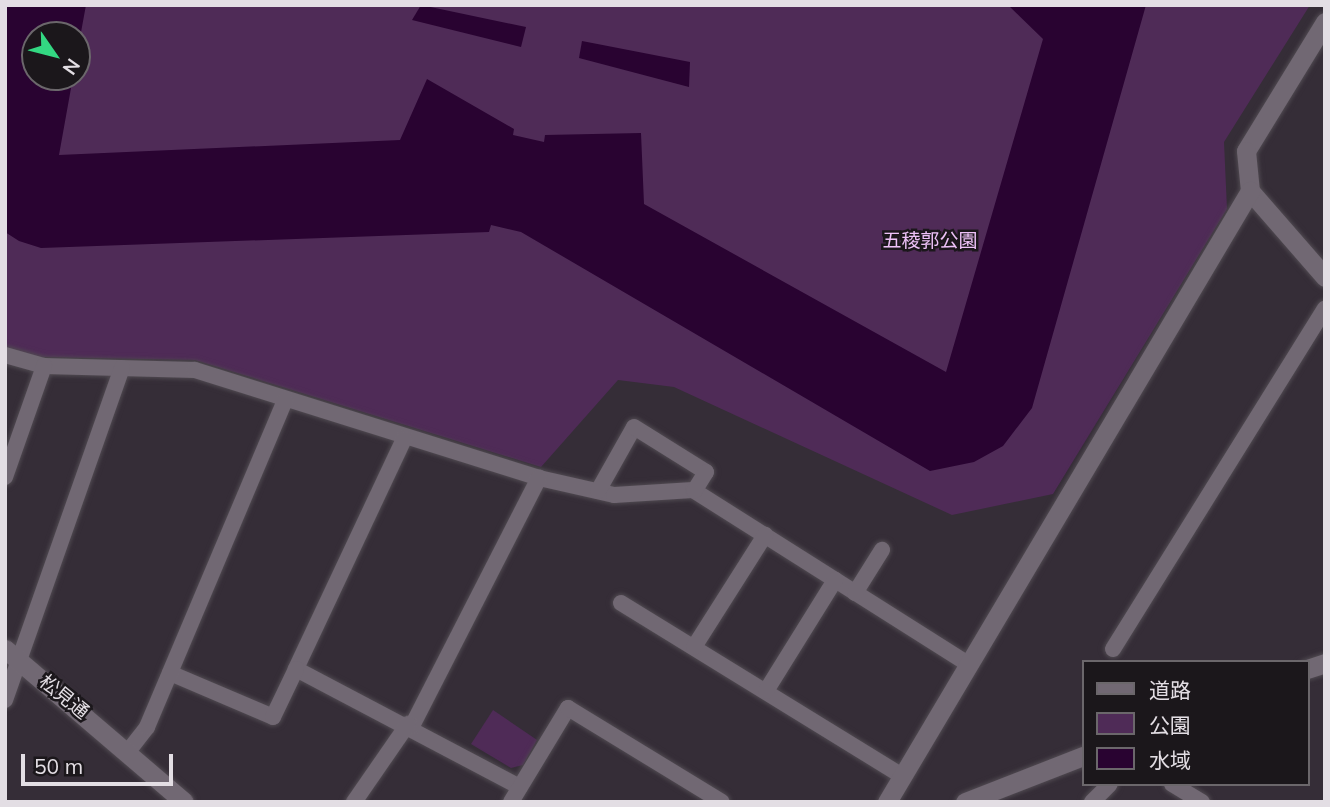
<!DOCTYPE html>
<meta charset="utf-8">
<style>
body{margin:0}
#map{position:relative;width:1330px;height:807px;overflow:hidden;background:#352d37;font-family:Mulish,"Noto Sans JP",sans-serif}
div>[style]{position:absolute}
.green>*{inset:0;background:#4f2b57}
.water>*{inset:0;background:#290331}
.roads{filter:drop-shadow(0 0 2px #504a51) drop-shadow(0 0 2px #504a51)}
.minor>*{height:16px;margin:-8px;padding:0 8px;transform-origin:8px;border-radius:8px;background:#716873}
.tertiary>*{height:19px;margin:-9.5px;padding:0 9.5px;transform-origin:9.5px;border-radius:9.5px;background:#716873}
span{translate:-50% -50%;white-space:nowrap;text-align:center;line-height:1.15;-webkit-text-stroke:5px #1b171b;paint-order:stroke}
.park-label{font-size:19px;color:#edc1f7}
.street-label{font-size:19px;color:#e3dee4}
.frame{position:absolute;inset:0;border:7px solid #e3dee4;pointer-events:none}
.legend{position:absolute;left:1082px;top:660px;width:228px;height:126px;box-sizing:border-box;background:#1b171b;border:2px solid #6b676b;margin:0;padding:9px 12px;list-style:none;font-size:21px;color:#e3dee4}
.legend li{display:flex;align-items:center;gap:14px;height:35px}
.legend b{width:35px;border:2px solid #6b676b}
.north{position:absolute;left:21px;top:21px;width:70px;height:70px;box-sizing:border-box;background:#1b171b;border:2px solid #6b676b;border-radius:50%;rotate:125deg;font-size:19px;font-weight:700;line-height:28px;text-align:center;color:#e3dee4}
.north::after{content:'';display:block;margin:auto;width:24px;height:32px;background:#33d882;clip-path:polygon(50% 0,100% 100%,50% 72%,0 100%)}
.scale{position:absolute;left:21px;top:754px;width:152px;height:32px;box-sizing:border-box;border:4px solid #e3dee4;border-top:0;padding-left:9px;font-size:21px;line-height:24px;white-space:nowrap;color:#e3dee4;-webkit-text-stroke:5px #1b171b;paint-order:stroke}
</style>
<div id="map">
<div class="green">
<i style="clip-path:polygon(evenodd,5px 5px,1310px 5px,1224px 142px,1227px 209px,1053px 494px,952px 515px,674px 387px,618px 380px,541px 467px,195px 360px,36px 357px,5px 348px,5px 5px,35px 35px,77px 35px,77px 77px,35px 77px,35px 35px)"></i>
<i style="clip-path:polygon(493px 710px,537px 740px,523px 765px,511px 768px,471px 744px)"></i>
</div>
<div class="water">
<i style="clip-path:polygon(5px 5px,86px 5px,77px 54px,77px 35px,35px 35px,35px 77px,73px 77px,59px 155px,400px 140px,427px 79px,514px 129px,513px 135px,544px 142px,545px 135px,641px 133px,644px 204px,946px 372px,1043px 39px,1008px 5px,1146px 5px,1032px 408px,1003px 446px,974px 462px,930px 471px,521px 232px,491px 225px,489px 232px,41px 248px,19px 241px,5px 232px)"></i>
<i style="clip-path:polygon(421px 5px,526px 27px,521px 47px,412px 20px)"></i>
<i style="clip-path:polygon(582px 41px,690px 62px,689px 87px,579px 58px)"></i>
</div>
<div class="roads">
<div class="minor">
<i style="left:5px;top:355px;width:41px;rotate:15.8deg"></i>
<i style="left:44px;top:366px;width:151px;rotate:1.5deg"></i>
<i style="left:195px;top:370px;width:361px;rotate:17.4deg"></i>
<i style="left:539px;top:478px;width:77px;rotate:12.8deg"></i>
<i style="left:614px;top:495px;width:79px;rotate:-3.6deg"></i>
<i style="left:693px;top:490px;width:325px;rotate:32.3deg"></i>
<i style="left:404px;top:439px;width:254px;rotate:115.2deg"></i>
<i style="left:296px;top:669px;width:253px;rotate:27.8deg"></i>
<i style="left:5px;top:477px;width:118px;rotate:-70.6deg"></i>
<i style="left:598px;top:491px;width:73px;rotate:-60.6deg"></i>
<i style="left:634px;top:427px;width:85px;rotate:32deg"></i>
<i style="left:706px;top:472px;width:22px;rotate:122deg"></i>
<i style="left:855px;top:593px;width:51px;rotate:-57.9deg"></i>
<i style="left:621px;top:603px;width:329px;rotate:31.6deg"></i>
<i style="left:694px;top:647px;width:133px;rotate:-57.6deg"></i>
<i style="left:1113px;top:649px;width:401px;rotate:-58.1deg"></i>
<i style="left:170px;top:673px;width:112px;rotate:23.1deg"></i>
<i style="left:273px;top:717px;width:53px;rotate:-64.4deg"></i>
<i style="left:766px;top:691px;width:131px;rotate:-58.1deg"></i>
<i style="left:5px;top:700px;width:352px;rotate:-70.6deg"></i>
<i style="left:412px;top:726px;width:279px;rotate:-62.9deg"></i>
<i style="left:130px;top:749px;width:28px;rotate:-52deg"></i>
<i style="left:147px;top:727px;width:355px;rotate:-67.1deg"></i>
<i style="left:1172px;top:784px;width:35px;rotate:31deg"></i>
<i style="left:354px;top:802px;width:95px;rotate:-55.3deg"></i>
<i style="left:511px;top:802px;width:110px;rotate:-58.8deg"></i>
<i style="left:568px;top:708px;width:180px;rotate:31.4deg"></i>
<i style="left:1092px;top:802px;width:25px;rotate:-45deg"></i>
</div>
<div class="tertiary">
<i style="left:1325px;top:22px;width:151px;rotate:121.5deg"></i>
<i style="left:1246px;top:151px;width:40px;rotate:84.3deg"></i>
<i style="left:1250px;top:191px;width:114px;rotate:48.9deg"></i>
<i style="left:5px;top:649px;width:235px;rotate:40.5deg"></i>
<i style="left:1307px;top:669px;width:19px;rotate:-18deg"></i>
<i style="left:887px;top:802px;width:711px;rotate:-59.29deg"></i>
<i style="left:965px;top:802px;width:127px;rotate:-21.3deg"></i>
</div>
</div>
<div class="park-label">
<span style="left:930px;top:241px">五稜郭公園</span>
</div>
<div class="street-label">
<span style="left:64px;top:697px;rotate:39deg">松見通</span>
</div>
<div class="frame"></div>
<ul class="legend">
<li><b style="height:9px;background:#716873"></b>道路</li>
<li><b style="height:19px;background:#4f2b57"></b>公園</li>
<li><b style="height:19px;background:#290331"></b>水域</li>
</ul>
<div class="north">N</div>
<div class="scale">50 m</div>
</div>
